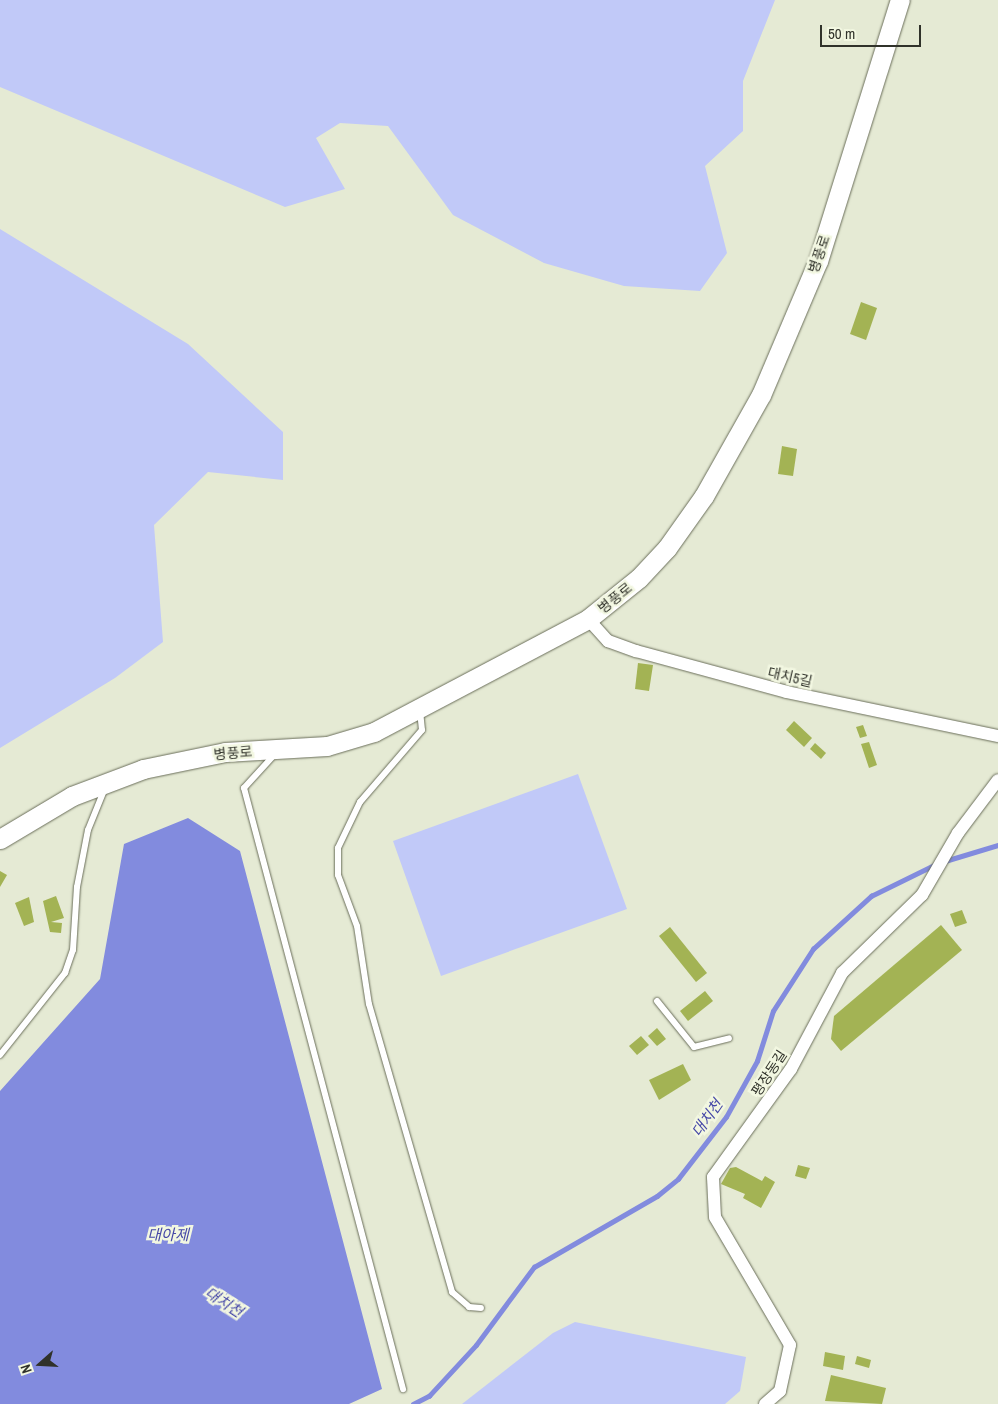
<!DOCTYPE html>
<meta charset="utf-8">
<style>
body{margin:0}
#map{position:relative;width:998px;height:1404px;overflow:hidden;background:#e5ead4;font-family:"Archivo Narrow","Noto Sans KR",sans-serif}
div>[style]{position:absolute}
.green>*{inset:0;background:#c1c9f8}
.water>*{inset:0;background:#828bde}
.stream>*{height:4.5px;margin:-2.25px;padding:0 2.25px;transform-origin:2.25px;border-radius:2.25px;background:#828bde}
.building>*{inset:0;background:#a3b354}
.roads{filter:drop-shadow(0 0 1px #6a6e5a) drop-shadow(0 0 1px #6a6e5a)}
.lane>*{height:6px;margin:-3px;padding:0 3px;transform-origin:3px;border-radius:3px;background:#fff}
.street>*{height:12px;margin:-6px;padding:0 6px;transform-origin:6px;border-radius:6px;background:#fff}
.secondary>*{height:19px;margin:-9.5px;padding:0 9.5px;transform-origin:9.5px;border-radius:9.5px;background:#fff}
span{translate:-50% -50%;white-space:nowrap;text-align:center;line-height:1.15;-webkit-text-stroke:5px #f2f7e1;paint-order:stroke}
.street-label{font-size:14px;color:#30322a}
.water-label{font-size:15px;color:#4547a7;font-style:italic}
.north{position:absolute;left:15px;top:1339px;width:50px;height:50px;-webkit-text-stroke:4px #f2f7e1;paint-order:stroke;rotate:251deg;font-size:14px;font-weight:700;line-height:20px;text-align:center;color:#30322a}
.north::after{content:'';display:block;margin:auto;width:18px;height:22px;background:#30322a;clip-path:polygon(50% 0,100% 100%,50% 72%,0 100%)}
.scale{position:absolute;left:820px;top:25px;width:101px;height:22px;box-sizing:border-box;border:2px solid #30322a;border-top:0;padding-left:6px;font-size:15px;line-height:18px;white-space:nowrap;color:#30322a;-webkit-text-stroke:4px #f2f7e1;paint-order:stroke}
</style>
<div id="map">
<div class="green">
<i style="clip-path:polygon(0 0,775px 0,743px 81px,743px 131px,705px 166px,727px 253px,700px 291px,624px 286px,544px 263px,453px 215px,388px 126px,340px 123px,316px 138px,345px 189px,285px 207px,0 87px)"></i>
<i style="clip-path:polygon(0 229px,188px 344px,283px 432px,283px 480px,208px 472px,154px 525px,163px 642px,115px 678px,0 748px)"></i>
<i style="clip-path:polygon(578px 774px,627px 909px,441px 976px,393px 841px)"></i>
<i style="clip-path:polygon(575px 1322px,746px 1357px,740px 1391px,725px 1404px,462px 1404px,553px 1333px)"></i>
</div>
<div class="water">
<i style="clip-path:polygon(188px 818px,240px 851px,382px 1389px,349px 1404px,0 1404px,0 1091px,100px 979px,124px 844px)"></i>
</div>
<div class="stream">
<i style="left:945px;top:861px;width:55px;rotate:-16.8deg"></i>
<i style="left:413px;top:1404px;width:18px;rotate:-27deg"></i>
<i style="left:429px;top:1396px;width:69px;rotate:-47.3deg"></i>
<i style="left:476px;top:1345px;width:97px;rotate:-53.4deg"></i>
<i style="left:534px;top:1267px;width:142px;rotate:-30deg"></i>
<i style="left:657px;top:1196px;width:27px;rotate:-39deg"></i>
<i style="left:678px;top:1179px;width:78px;rotate:-52.3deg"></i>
<i style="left:726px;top:1117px;width:64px;rotate:-61deg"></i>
<i style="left:757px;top:1061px;width:52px;rotate:-72.3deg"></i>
<i style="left:773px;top:1011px;width:74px;rotate:-57.2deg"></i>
<i style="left:813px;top:949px;width:79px;rotate:-42.4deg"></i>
<i style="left:871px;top:896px;width:75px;rotate:-26.2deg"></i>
</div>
<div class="building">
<i style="clip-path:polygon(861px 302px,877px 308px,866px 340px,850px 334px)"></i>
<i style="clip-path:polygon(782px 446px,797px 449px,793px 476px,778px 474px)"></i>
<i style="clip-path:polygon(638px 663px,653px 665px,649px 691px,635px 689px)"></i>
<i style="clip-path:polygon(794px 721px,812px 738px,804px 747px,786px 730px)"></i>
<i style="clip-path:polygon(863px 725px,867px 736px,860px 738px,856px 727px)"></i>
<i style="clip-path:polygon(869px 742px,877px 765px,869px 768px,861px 744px)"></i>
<i style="clip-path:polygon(815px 743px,826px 753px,821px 759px,810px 749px)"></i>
<i style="clip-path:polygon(0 871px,7px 875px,0 887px)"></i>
<i style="clip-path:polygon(56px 896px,64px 918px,51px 922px,62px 923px,61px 933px,50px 932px,43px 901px)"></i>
<i style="clip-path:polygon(29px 897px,34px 922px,24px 926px,15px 903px)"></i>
<i style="clip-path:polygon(962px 910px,967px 923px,955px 927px,950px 914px)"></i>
<i style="clip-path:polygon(941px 925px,962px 950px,841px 1051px,831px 1039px,834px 1016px)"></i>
<i style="clip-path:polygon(670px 927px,707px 973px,696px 982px,659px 936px)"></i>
<i style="clip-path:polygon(705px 991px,713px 1001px,688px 1021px,680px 1011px)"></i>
<i style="clip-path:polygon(657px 1028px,666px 1039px,657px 1046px,648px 1036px)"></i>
<i style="clip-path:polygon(641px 1036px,649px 1045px,637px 1055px,629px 1046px)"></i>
<i style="clip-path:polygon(683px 1064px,691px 1080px,659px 1100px,649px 1080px)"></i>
<i style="clip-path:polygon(798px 1165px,810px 1168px,806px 1179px,795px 1176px)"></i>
<i style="clip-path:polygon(736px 1167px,762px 1181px,765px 1176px,775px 1182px,761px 1208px,743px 1198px,745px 1194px,721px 1184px,730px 1168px)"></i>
<i style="clip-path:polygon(825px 1352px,845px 1356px,843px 1370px,823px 1366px)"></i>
<i style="clip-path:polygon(857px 1356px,871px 1360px,869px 1368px,855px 1364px)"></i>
<i style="clip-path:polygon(831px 1375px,886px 1388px,882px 1404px,825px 1401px)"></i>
</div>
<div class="roads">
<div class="lane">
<i style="left:420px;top:711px;width:19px;rotate:84deg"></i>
<i style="left:422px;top:730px;width:95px;rotate:130.7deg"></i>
<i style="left:360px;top:802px;width:51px;rotate:115.6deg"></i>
<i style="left:338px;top:848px;width:27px;rotate:90deg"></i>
<i style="left:338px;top:875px;width:54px;rotate:69.6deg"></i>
<i style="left:357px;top:926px;width:79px;rotate:81.3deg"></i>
<i style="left:369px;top:1004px;width:300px;rotate:73.9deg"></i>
<i style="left:452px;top:1292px;width:23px;rotate:41deg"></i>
<i style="left:469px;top:1307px;width:12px;rotate:5deg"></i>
<i style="left:275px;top:754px;width:46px;rotate:132.4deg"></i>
<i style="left:244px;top:788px;width:622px;rotate:75.18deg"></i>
<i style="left:657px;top:1001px;width:59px;rotate:51.2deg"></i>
<i style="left:694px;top:1047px;width:36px;rotate:-14deg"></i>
<i style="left:0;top:1055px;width:105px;rotate:-51.6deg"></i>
<i style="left:65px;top:973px;width:24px;rotate:-71deg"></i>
<i style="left:73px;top:950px;width:63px;rotate:-86.4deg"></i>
<i style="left:77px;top:887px;width:58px;rotate:-79.1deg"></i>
<i style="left:88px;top:830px;width:45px;rotate:-68deg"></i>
</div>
<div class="street">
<i style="left:588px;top:619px;width:30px;rotate:48deg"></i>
<i style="left:608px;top:641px;width:30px;rotate:20deg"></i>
<i style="left:636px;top:651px;width:156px;rotate:15.2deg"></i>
<i style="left:787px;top:692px;width:216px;rotate:11.8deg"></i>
<i style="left:765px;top:1404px;width:20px;rotate:-41deg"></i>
<i style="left:780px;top:1391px;width:47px;rotate:-77.7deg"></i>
<i style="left:790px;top:1345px;width:148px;rotate:-120.4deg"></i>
<i style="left:715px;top:1217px;width:40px;rotate:-92.9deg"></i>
<i style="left:713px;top:1177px;width:133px;rotate:-54.2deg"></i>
<i style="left:791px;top:1069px;width:109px;rotate:-62deg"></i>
<i style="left:842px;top:973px;width:112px;rotate:-44.3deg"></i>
<i style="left:922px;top:895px;width:72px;rotate:-59.9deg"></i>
<i style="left:958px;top:833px;width:66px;rotate:-53deg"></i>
</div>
<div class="secondary">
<i style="left:0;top:839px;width:84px;rotate:-30.8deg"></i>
<i style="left:72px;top:796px;width:76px;rotate:-20.8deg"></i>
<i style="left:143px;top:769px;width:84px;rotate:-11.7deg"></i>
<i style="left:225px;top:752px;width:102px;rotate:-3.4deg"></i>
<i style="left:327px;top:746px;width:49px;rotate:-16.6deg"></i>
<i style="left:374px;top:732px;width:242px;rotate:-27.8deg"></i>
<i style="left:588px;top:619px;width:65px;rotate:-38.8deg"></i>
<i style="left:639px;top:578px;width:41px;rotate:-47deg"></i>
<i style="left:667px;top:548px;width:64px;rotate:-54.6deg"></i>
<i style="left:704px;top:496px;width:116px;rotate:-60.6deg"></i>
<i style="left:761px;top:395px;width:146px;rotate:-67deg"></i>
<i style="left:818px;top:261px;width:274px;rotate:-72.6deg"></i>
</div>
</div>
<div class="street-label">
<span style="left:819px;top:254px;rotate:-71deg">병풍로</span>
<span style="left:615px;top:598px;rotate:-39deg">병풍로</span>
<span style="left:790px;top:677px;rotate:13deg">대치5길</span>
<span style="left:233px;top:753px;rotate:-5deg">병풍로</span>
<span style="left:769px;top:1073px;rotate:-57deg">평장동길</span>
</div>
<div class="water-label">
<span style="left:707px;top:1118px;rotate:-55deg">대치천</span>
<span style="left:168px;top:1235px">대아제</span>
<span style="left:224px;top:1302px;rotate:33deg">대치천</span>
</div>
<div class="north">N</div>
<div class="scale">50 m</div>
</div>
